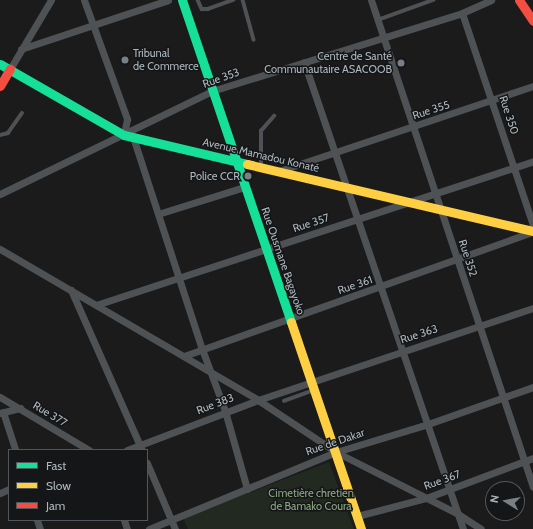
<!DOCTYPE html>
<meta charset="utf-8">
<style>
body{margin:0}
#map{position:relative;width:533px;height:529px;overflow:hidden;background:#1b1b1c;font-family:Cabin,sans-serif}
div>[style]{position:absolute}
.green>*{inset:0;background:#222921}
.lane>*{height:3.5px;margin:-1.75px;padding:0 1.75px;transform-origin:1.75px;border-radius:1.75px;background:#4f5255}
.street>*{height:7px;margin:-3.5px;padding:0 3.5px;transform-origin:3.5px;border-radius:3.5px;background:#4f5255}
.fast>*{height:9px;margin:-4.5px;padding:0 4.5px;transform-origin:4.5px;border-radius:4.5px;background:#16e098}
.slow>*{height:9px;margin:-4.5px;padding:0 4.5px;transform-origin:4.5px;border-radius:4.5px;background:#ffcf43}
.jam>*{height:9px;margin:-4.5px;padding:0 4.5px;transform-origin:4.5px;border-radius:4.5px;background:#f24e42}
.dots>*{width:11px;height:11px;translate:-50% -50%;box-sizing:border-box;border:2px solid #151618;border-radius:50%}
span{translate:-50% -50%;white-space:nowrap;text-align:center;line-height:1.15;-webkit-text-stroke:3px #151618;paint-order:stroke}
.poi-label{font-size:11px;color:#acb7bd}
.left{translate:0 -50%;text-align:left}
.right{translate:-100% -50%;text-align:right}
.street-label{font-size:11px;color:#acb7bd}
.park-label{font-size:11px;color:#8ca883}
.legend{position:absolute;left:8px;top:449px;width:140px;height:72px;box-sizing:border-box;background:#151618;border:1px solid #51565a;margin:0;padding:5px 7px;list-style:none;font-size:12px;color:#acb7bd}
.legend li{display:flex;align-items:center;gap:8px;height:20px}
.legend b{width:20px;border:1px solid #51565a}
.north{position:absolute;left:485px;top:481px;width:40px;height:40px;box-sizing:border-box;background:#151618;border:1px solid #51565a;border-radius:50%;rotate:281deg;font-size:11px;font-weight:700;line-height:16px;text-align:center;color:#acb7bd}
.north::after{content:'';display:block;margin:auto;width:14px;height:18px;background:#798085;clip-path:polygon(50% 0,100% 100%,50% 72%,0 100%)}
</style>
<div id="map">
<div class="green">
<i style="clip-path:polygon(329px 462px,354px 529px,188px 529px,183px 518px)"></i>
</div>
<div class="lane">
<i style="left:198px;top:0;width:10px;rotate:66deg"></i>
<i style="left:202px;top:9px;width:6px"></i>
<i style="left:208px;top:9px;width:27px;rotate:-20deg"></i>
<i style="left:243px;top:0;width:41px;rotate:74.6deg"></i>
<i style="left:378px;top:20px;width:59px;rotate:-20deg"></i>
<i style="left:0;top:135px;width:8px;rotate:-14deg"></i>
<i style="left:8px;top:133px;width:24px;rotate:-55deg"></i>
<i style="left:261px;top:166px;width:35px;rotate:-90deg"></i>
<i style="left:261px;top:131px;width:20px;rotate:-49deg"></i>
<i style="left:284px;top:401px;width:32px;rotate:-20deg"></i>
</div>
<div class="street">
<i style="left:84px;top:0;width:127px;rotate:70.1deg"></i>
<i style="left:127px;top:119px;width:16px;rotate:101deg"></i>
<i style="left:371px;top:0;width:513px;rotate:71.6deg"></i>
<i style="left:462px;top:13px;width:224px;rotate:71.5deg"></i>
<i style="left:21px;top:49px;width:155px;rotate:-18.4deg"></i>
<i style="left:304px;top:62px;width:493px;rotate:71.2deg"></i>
<i style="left:10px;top:69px;width:80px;rotate:-59.3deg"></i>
<i style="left:133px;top:137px;width:223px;rotate:72deg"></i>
<i style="left:202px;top:349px;width:66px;rotate:69.6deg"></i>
<i style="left:225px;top:411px;width:81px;rotate:74.2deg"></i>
<i style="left:279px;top:171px;width:268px;rotate:-18.5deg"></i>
<i style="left:0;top:194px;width:236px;rotate:-25.9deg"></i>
<i style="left:212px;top:91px;width:262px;rotate:-17.3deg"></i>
<i style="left:462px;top:13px;width:32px;rotate:-24deg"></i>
<i style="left:158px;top:214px;width:90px;rotate:-17.4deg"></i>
<i style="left:0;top:249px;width:299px;rotate:30.3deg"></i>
<i style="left:258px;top:400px;width:94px;rotate:33.7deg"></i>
<i style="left:336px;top:452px;width:137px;rotate:26.9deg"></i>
<i style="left:458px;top:514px;width:27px;rotate:33deg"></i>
<i style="left:71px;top:290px;width:175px;rotate:66.1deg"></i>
<i style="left:96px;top:305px;width:460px;rotate:-18.2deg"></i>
<i style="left:184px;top:356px;width:370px;rotate:-19.6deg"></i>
<i style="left:0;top:397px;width:104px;rotate:30.8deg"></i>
<i style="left:3px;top:412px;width:40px;rotate:72deg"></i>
<i style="left:0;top:413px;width:21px;rotate:-14deg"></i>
<i style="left:127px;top:450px;width:140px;rotate:-20.9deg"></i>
<i style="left:258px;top:400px;width:290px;rotate:-18.5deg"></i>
<i style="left:147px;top:463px;width:72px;rotate:67deg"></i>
<i style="left:0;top:493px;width:10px;rotate:-24deg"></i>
<i style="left:357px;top:516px;width:71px;rotate:-14.6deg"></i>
<i style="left:426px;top:498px;width:114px;rotate:-20.5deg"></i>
<i style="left:37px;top:520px;width:9px;rotate:72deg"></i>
<i style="left:124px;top:520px;width:9px;rotate:72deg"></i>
<i style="left:149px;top:529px;width:202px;rotate:-22.4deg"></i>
<i style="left:336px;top:452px;width:96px;rotate:-16.9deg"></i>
<i style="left:428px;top:424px;width:111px;rotate:-19.4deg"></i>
</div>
<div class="fast">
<i style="left:182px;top:0;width:340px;rotate:71.3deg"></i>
<i style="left:0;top:64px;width:143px;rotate:29.8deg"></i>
<i style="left:124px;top:135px;width:126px;rotate:13.3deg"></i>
</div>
<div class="slow">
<i style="left:247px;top:164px;width:294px;rotate:13.2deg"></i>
<i style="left:291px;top:322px;width:219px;rotate:71.3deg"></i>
</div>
<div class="jam">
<i style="left:519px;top:0;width:25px;rotate:56deg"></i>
<i style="left:0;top:86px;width:20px;rotate:-60deg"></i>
</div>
<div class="dots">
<i style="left:125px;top:60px;background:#798085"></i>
<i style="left:401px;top:63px;background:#798085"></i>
<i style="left:248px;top:176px;background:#798085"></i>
</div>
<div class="poi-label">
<span class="left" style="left:133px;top:60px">Tribunal<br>de Commerce</span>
<span class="right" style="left:392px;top:63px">Centre de Santé<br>Communautaire ASACOOB</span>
<span class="right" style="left:240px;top:176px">Police CCR</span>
</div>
<div class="street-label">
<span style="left:221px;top:78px;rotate:-20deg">Rue 353</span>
<span style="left:431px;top:110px;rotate:-18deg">Rue 355</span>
<span style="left:509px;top:115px;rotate:72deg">Rue 350</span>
<span style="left:261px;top:155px;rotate:13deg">Avenue Mamadou Konaté</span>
<span style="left:311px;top:223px;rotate:-18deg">Rue 357</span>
<span style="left:468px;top:258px;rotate:72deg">Rue 352</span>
<span style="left:283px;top:261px;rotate:71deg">Rue Ousmane Bagayoko</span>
<span style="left:355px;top:285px;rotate:-19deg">Rue 361</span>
<span style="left:419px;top:334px;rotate:-18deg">Rue 363</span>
<span style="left:215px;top:404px;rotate:-21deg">Rue 383</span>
<span style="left:50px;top:414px;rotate:31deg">Rue 377</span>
<span style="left:335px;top:442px;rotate:-19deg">Rue de Dakar</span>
<span style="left:442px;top:480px;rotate:-20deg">Rue 367</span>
</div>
<div class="park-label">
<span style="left:311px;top:500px">Cimetière chretien<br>de Bamako Coura</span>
</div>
<ul class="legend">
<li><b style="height:5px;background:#16e098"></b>Fast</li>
<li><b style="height:5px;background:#ffcf43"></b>Slow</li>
<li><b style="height:5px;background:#f24e42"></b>Jam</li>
</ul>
<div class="north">N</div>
</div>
